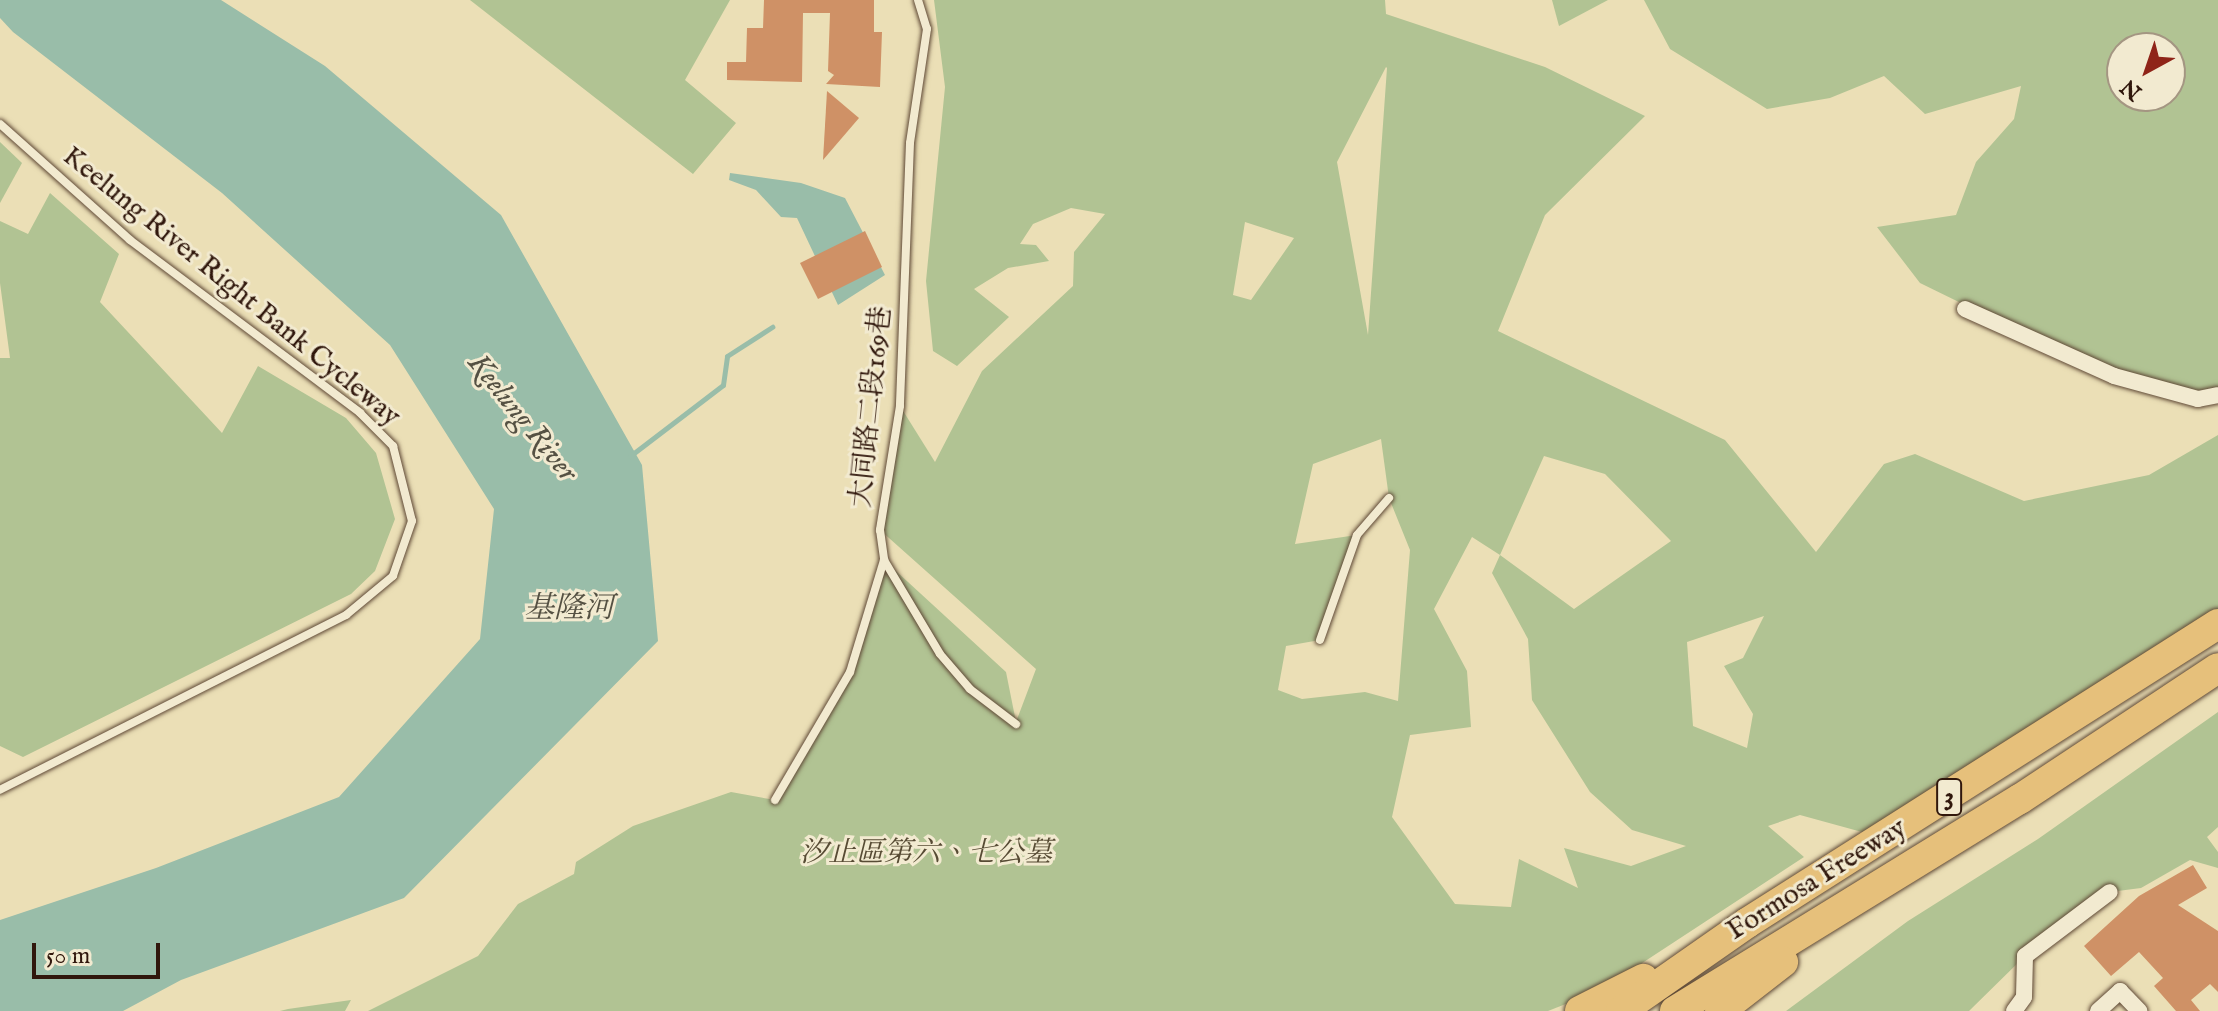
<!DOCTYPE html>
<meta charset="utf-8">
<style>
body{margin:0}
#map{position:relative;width:2218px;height:1011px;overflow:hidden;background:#ebdfb6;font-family:"IM FELL English","Noto Serif TC",serif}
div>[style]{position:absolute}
.green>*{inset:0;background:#b1c393}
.water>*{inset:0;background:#99bda9}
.stream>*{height:5px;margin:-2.5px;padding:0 2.5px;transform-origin:2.5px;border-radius:2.5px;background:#99bda9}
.building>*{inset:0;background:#cf9166}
.roads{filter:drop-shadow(0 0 2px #5f4936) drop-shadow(0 0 2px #5f4936)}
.service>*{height:8px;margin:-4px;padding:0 4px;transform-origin:4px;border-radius:4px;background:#f2ead0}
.minor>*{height:16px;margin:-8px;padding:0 8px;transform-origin:8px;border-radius:8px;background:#f2ead0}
.motorway>*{height:30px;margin:-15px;padding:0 15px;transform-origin:15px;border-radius:15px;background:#e6c07b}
span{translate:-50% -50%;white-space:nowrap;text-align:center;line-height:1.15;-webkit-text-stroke:6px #f2ead0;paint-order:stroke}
.shield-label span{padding:2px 6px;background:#f2ead0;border:2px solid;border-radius:6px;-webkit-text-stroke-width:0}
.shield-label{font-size:26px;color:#30170c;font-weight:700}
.street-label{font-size:28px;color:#30170c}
.park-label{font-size:28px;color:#574b34;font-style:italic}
.water-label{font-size:30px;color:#555143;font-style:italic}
.north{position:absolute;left:2106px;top:32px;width:80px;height:80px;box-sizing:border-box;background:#f2ead0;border:2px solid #a49682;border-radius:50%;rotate:220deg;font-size:22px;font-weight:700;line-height:32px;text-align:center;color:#30170c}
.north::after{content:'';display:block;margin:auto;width:28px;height:36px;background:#8f2418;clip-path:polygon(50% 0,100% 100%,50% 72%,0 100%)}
.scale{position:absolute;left:32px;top:943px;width:128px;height:36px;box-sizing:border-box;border:4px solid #30170c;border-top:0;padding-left:10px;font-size:24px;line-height:28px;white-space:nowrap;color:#30170c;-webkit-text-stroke:6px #f2ead0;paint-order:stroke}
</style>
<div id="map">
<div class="green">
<i style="clip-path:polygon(470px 0,730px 0,685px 80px,736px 123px,693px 174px)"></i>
<i style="clip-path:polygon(evenodd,934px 0,1385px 0,1386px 14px,1545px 67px,1645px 116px,1545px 215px,1498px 331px,1725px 440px,1816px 552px,1884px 464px,1915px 454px,2024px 501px,2149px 475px,2218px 435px,2218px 619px,1891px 840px,1800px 815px,1768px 826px,1804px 857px,1601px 990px,1548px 1011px,368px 1011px,478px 956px,518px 904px,574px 874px,576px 862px,633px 826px,731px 792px,775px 800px,850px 673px,884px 560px,1006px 672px,1016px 722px,1036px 669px,880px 530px,900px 406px,935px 462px,982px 371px,1073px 286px,1074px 252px,1105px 214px,1071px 208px,1033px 224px,1020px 244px,1036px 245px,1049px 261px,1008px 268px,974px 289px,1009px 317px,957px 366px,933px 351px,926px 281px,945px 87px,934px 0,1386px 67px,1387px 68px,1368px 335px,1337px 162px,1386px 67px,934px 0,1245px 222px,1294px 238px,1251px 300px,1233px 295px,1245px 222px,934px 0,1381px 439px,1389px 498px,1410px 550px,1398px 701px,1365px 692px,1302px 699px,1278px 690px,1286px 646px,1320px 640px,1357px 535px,1295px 544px,1313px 464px,1381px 439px,934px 0,1544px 456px,1605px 474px,1671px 541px,1574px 609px,1500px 555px,1544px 456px,934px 0,1472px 537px,1500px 555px,1492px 573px,1528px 639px,1532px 700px,1590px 792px,1632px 830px,1686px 846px,1631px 866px,1564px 848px,1578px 888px,1519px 859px,1511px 907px,1455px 904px,1392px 817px,1410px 735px,1471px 727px,1467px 671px,1434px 609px,1472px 537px,934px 0,1764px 616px,1743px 658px,1724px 666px,1753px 714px,1747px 748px,1693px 726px,1687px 642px,1764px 616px)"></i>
<i style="clip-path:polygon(1552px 0,1608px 0,1559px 26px)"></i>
<i style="clip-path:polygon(evenodd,1644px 0,2218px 0,2218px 395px,2114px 376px,1967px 306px,1920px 283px,1877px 227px,1956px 215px,1976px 162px,2014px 119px,2021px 86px,1925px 114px,1884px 76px,1830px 98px,1767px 109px,1670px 49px,1644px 0,2122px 48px,2170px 48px,2170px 96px,2122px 96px,2122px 48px)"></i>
<i style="clip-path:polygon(0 142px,22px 163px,0 203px)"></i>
<i style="clip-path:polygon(50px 193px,119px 254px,100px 302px,222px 433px,258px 366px,346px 418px,376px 453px,395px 519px,375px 571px,351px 594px,23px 757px,0 746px,0 358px,10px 358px,0 283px,0 221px,28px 234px)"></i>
<i style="clip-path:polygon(2218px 712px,2218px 827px,2207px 837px,2218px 852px,2218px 868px,2190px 860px,2141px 888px,2110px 892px,2025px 956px,1969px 1011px,1786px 1011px,1908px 921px,2038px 839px)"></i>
<i style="clip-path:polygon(351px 1000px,345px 1011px,280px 1011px,288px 1009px)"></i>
</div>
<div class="water">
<i style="clip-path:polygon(0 0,221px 0,325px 66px,501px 215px,642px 465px,658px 641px,404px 898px,181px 980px,123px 1011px,0 1011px,0 920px,156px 868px,339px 797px,480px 639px,494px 509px,390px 345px,222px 193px,13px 32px,0 18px)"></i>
<i style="clip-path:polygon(730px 173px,801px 183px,845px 198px,885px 275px,838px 305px,797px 218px,781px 217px,756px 190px,729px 180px)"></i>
</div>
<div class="stream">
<i style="left:630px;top:456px;width:117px;rotate:-37.4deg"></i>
<i style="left:723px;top:385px;width:29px;rotate:-82deg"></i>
<i style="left:727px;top:356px;width:54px;rotate:-32.8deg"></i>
</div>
<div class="building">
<i style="clip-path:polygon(764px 0,874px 0,874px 32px,882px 32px,880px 87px,826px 84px,834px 75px,828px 71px,830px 13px,803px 13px,802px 82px,727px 80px,727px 62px,746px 62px,747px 28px,763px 28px)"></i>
<i style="clip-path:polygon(827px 91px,859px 118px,823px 160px)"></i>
<i style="clip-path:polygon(865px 231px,882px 267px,818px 299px,800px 263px)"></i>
<i style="clip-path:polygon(2193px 865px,2207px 888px,2178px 905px,2218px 931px,2218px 992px,2210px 984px,2191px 1000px,2200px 1011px,2176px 1011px,2154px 986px,2163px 978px,2139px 952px,2111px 976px,2084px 946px,2139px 896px)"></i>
</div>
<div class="roads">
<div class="service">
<i style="left:918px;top:0;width:30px;rotate:73deg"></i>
<i style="left:927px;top:29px;width:115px;rotate:98.5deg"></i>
<i style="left:910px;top:143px;width:263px;rotate:92.2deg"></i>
<i style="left:900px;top:406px;width:126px;rotate:99.2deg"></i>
<i style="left:880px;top:530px;width:30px;rotate:82deg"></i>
<i style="left:884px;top:560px;width:109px;rotate:59.2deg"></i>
<i style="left:940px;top:654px;width:46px;rotate:49.4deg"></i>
<i style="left:970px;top:689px;width:58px;rotate:37.3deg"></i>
<i style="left:0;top:124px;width:174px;rotate:41.7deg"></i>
<i style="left:130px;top:240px;width:288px;rotate:36.9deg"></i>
<i style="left:360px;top:413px;width:47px;rotate:45deg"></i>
<i style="left:393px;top:446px;width:77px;rotate:75.8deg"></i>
<i style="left:412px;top:521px;width:58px;rotate:109.1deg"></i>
<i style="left:393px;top:576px;width:61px;rotate:140.3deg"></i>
<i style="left:346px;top:615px;width:388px;rotate:153.2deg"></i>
<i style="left:1320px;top:640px;width:111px;rotate:-70.6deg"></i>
<i style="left:1357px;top:535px;width:49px;rotate:-49.1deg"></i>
<i style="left:775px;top:800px;width:148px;rotate:-59.6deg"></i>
<i style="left:850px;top:672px;width:117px;rotate:-73.1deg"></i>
</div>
<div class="minor">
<i style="left:1965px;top:309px;width:163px;rotate:24.2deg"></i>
<i style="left:2114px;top:376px;width:87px;rotate:15.3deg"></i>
<i style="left:2198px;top:399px;width:20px;rotate:-11deg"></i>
<i style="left:2014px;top:1011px;width:17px;rotate:-54deg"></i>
<i style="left:2024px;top:997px;width:41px;rotate:-88.6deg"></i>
<i style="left:2025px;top:956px;width:106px;rotate:-37deg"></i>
<i style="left:2098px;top:1011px;width:30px;rotate:-42deg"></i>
<i style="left:2120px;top:991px;width:28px;rotate:46deg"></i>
</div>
<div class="motorway">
<i style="left:1580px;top:1011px;width:71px;rotate:-26.9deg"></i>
<i style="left:1621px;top:1011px;width:154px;rotate:-34.9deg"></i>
<i style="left:1747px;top:923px;width:558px;rotate:-32.41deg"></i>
<i style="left:1675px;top:1011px;width:405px;rotate:-31.6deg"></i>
<i style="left:2020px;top:799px;width:237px;rotate:-33.5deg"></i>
<i style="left:1720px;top:1011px;width:80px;rotate:-37.9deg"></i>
</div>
</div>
<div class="shield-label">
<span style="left:1949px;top:797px">3</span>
</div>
<div class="street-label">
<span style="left:231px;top:287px;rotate:39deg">Keelung River Right Bank Cycleway</span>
<span style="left:872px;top:407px;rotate:-84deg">大同路二段169巷</span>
<span style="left:1817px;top:880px;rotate:-32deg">Formosa Freeway</span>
</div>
<div class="park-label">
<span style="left:926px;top:854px">汐止區第六、七公墓</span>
</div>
<div class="water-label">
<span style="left:522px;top:418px;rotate:51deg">Keelung River</span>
<span style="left:569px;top:609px">基隆河</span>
</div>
<div class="north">N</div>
<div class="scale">50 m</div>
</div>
